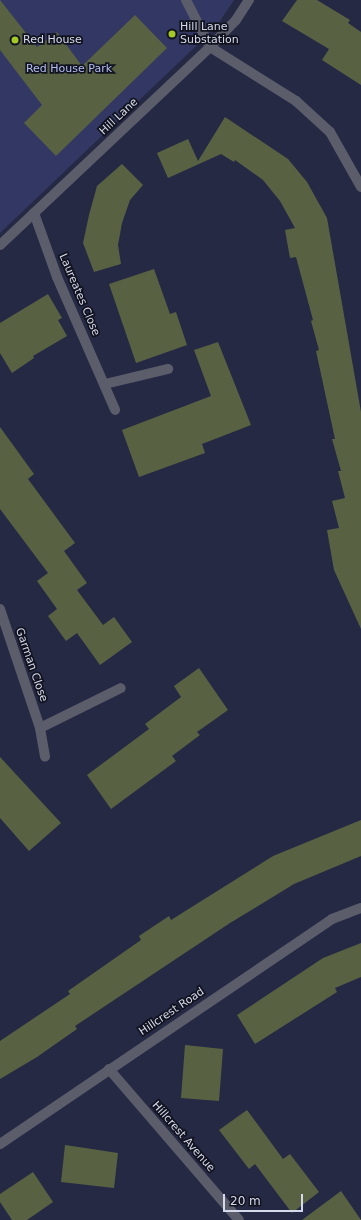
<!DOCTYPE html>
<style>
body{margin:0}
#map{position:relative;width:361px;height:1220px;overflow:hidden;background:#262944;font-family:"DejaVu Sans",sans-serif}
div>[style]{position:absolute}
.green>*{inset:0;background:#333763}
.building>*{inset:0;background:#586242}
.service>*{height:10px;margin:-5px;padding:0 5px;transform-origin:5px;border-radius:5px;background:#5b5d6b}
.minor>*{height:10px;margin:-5px;padding:0 5px;transform-origin:5px;border-radius:5px;background:#5b5d6b}
.dots>*{width:11px;height:11px;translate:-50% -50%;box-sizing:border-box;border:2px solid #11131f;border-radius:50%}
span{translate:-50% -50%;white-space:nowrap;text-align:center;line-height:1.15;-webkit-text-stroke:3.5px #11131f;paint-order:stroke}
.poi-label{font-size:11px;color:#d6d9eb}
.left{translate:0 -50%;text-align:left}
.park-label{font-size:11px;color:#b6bef1}
.street-label{font-size:11px;color:#d6d9eb}
.scale{position:absolute;left:223px;top:1194px;width:80px;height:18px;box-sizing:border-box;border:2px solid #d6d9eb;border-top:0;padding-left:5px;font-size:12px;line-height:14px;white-space:nowrap;color:#d6d9eb;-webkit-text-stroke:3px #11131f;paint-order:stroke}
</style>
<div id="map">
<div class="green">
<i style="clip-path:polygon(0 0,234px 0,216px 27px,0 233px)"></i>
</div>
<div class="building">
<i style="clip-path:polygon(0 0,37px 47px,57px 32px,82px 66px,135px 15px,167px 48px,56px 156px,24px 123px,42px 105px,0 50px)"></i>
<i style="clip-path:polygon(297px 0,317px 0,350px 20px,348px 23px,361px 32px,361px 85px,322px 60px,329px 49px,282px 21px)"></i>
<i style="clip-path:polygon(225px 117px,288px 159px,307px 182px,327px 218px,361px 412px,361px 629px,334px 570px,327px 530px,339px 528px,332px 501px,345px 498px,338px 471px,341px 471px,332px 439px,335px 439px,316px 351px,319px 350px,311px 321px,313px 320px,296px 257px,290px 258px,285px 230px,295px 228px,280px 201px,263px 180px,235px 160px,234px 162px,221px 154px,168px 178px,157px 153px,188px 139px,198px 161px)"></i>
<i style="clip-path:polygon(122px 164px,143px 185px,130px 200px,122px 223px,118px 245px,121px 264px,94px 272px,83px 243px,89px 215px,97px 186px)"></i>
<i style="clip-path:polygon(154px 269px,170px 314px,176px 312px,187px 345px,136px 363px,109px 284px)"></i>
<i style="clip-path:polygon(48px 294px,62px 318px,58px 320px,67px 336px,33px 356px,34px 358px,12px 373px,0 353px,0 323px)"></i>
<i style="clip-path:polygon(218px 342px,251px 425px,202px 444px,205px 453px,139px 477px,122px 430px,211px 396px,194px 350px)"></i>
<i style="clip-path:polygon(0 427px,34px 474px,28px 479px,75px 543px,64px 551px,87px 583px,77px 590px,103px 625px,114px 617px,132px 642px,100px 665px,77px 633px,66px 641px,48px 616px,57px 609px,37px 581px,48px 573px,0 509px)"></i>
<i style="clip-path:polygon(199px 668px,228px 710px,197px 732px,200px 735px,172px 756px,176px 761px,111px 809px,87px 775px,149px 729px,145px 724px,181px 697px,174px 686px)"></i>
<i style="clip-path:polygon(0 757px,61px 823px,29px 851px,0 818px)"></i>
<i style="clip-path:polygon(361px 820px,361px 856px,294px 884px,230px 923px,75px 1026px,77px 1029px,37px 1057px,0 1079px,0 1041px,70px 994px,68px 991px,141px 940px,139px 936px,169px 916px,171px 920px,273px 856px)"></i>
<i style="clip-path:polygon(361px 943px,361px 977px,335px 988px,337px 992px,255px 1044px,237px 1015px,323px 958px)"></i>
<i style="clip-path:polygon(185px 1045px,223px 1049px,219px 1101px,181px 1098px)"></i>
<i style="clip-path:polygon(247px 1110px,283px 1159px,290px 1154px,319px 1192px,292px 1213px,255px 1164px,249px 1169px,219px 1130px)"></i>
<i style="clip-path:polygon(65px 1145px,118px 1153px,114px 1188px,61px 1182px)"></i>
<i style="clip-path:polygon(33px 1172px,53px 1202px,27px 1220px,12px 1220px,0 1202px,0 1194px)"></i>
<i style="clip-path:polygon(341px 1191px,361px 1220px,302px 1220px)"></i>
</div>
<div class="service">
<i style="left:186px;top:0;width:53px;rotate:62.9deg"></i>
</div>
<div class="minor">
<i style="left:210px;top:47px;width:102px;rotate:32.1deg"></i>
<i style="left:296px;top:101px;width:46px;rotate:42.4deg"></i>
<i style="left:330px;top:132px;width:63px;rotate:60.6deg"></i>
<i style="left:34px;top:213px;width:68px;rotate:70.2deg"></i>
<i style="left:57px;top:277px;width:145px;rotate:66.4deg"></i>
<i style="left:0;top:245px;width:289px;rotate:-43.3deg"></i>
<i style="left:210px;top:47px;width:37px;rotate:-46deg"></i>
<i style="left:236px;top:20px;width:24px;rotate:-57deg"></i>
<i style="left:105px;top:384px;width:65px;rotate:-13.4deg"></i>
<i style="left:0;top:609px;width:126px;rotate:71.4deg"></i>
<i style="left:40px;top:728px;width:29px;rotate:80deg"></i>
<i style="left:40px;top:728px;width:90px;rotate:-26.3deg"></i>
<i style="left:109px;top:1069px;width:199px;rotate:49.3deg"></i>
<i style="left:0;top:1144px;width:401px;rotate:-34.1deg"></i>
<i style="left:332px;top:919px;width:31px;rotate:-21deg"></i>
</div>
<div class="dots">
<i style="left:172px;top:34px;background:#a4c825"></i>
<i style="left:15px;top:40px;background:#a4c825"></i>
</div>
<div class="poi-label">
<span class="left" style="left:180px;top:34px">Hill Lane<br>Substation</span>
<span class="left" style="left:23px;top:40px">Red House</span>
</div>
<div class="park-label">
<span style="left:69px;top:69px">Red House Park</span>
</div>
<div class="street-label">
<span style="left:119px;top:117px;rotate:-43deg">Hill Lane</span>
<span style="left:79px;top:295px;rotate:67deg">Laureates Close</span>
<span style="left:31px;top:665px;rotate:71deg">Garman Close</span>
<span style="left:172px;top:1012px;rotate:-34deg">Hillcrest Road</span>
<span style="left:183px;top:1137px;rotate:49deg">Hillcrest Avenue</span>
</div>
<div class="scale">20 m</div>
</div>
